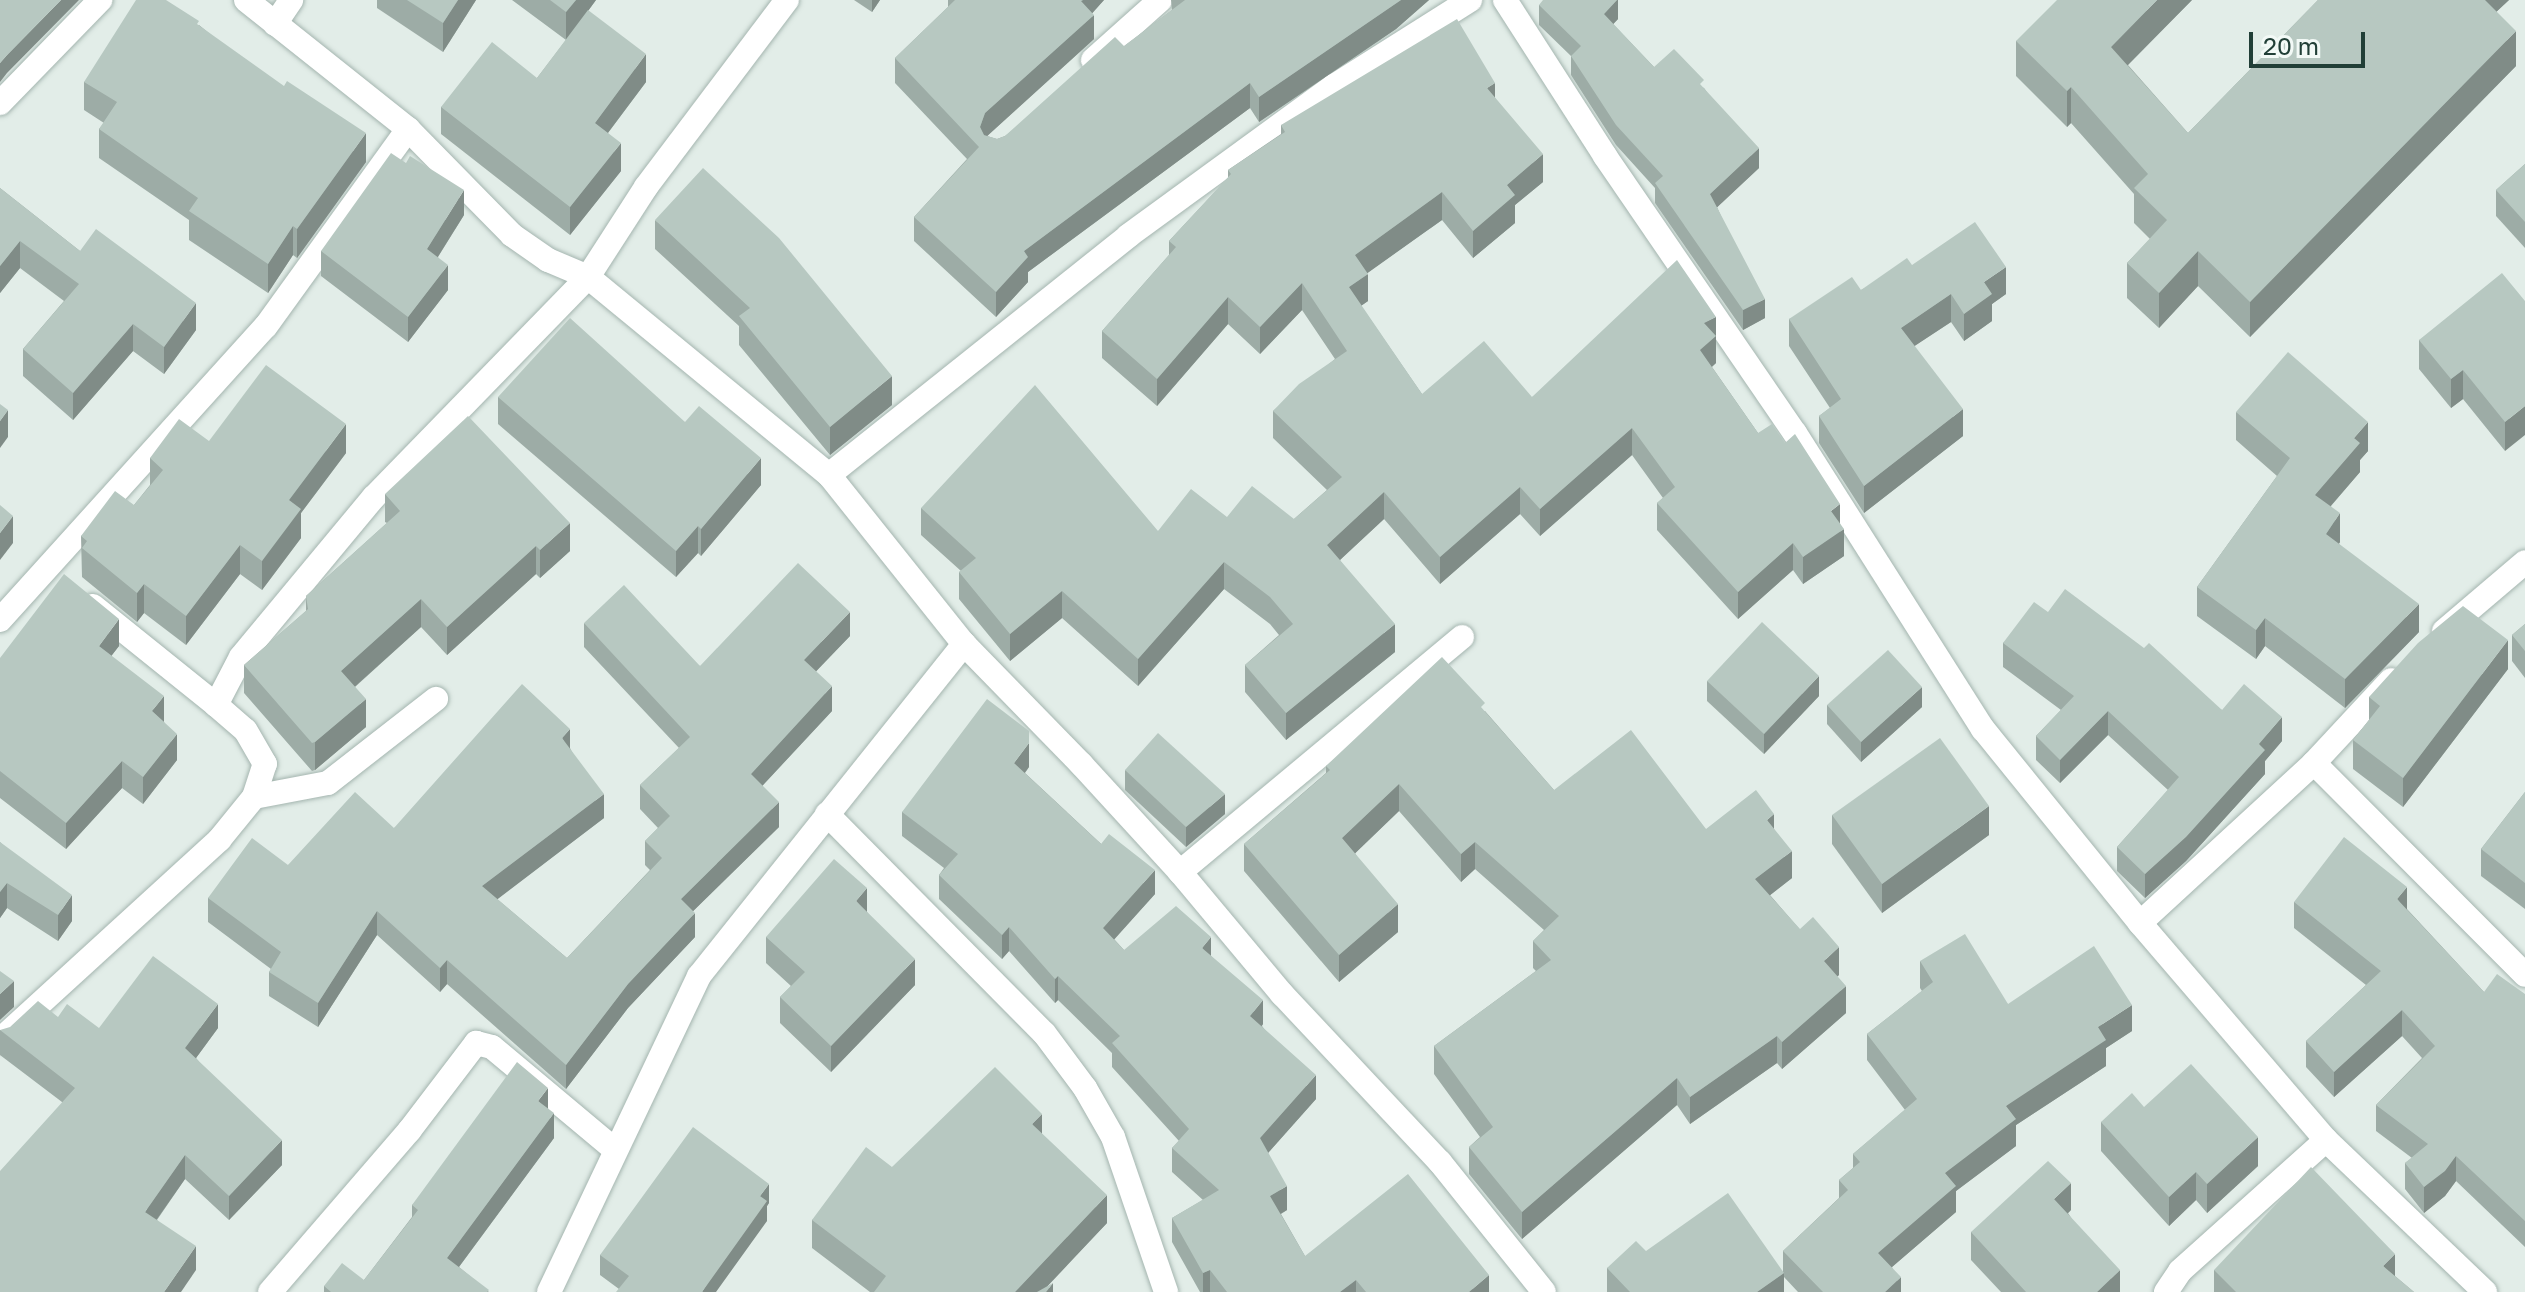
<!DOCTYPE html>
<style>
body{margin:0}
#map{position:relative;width:2525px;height:1292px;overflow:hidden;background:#e2ede8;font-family:"Golos Text",sans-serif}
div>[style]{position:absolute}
.roads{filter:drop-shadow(0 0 2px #a4b5af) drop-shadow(0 0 2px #a4b5af)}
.minor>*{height:24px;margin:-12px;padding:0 12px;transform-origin:12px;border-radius:12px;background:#fff}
.wall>*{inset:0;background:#9daca6}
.shaded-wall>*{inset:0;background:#808c87}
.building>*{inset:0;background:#b7c8c1}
span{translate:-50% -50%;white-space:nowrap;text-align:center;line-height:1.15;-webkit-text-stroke:6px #f2f9f6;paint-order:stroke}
.scale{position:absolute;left:2249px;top:32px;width:116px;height:36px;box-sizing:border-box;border:4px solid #213f37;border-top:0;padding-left:10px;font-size:24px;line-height:28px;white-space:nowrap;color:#213f37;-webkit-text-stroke:6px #f2f9f6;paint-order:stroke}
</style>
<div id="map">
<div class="roads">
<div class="minor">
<i style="left:246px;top:0;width:207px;rotate:38.5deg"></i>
<i style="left:408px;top:129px;width:148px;rotate:45.5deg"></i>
<i style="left:512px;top:235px;width:44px;rotate:34.8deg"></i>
<i style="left:548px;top:260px;width:43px;rotate:23deg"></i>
<i style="left:588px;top:277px;width:312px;rotate:39.4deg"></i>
<i style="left:829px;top:475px;width:216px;rotate:51.4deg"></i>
<i style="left:964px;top:644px;width:168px;rotate:45.7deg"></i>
<i style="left:1081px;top:764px;width:147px;rotate:47.5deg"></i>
<i style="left:1180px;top:872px;width:159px;rotate:50.1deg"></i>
<i style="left:1282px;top:994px;width:231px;rotate:46.8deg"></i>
<i style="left:1440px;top:1162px;width:166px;rotate:51.3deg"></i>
<i style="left:1505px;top:0;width:185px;rotate:57.3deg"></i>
<i style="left:1605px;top:156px;width:336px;rotate:55.6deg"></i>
<i style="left:1795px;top:433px;width:351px;rotate:57.6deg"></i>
<i style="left:1983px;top:729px;width:250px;rotate:51deg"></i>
<i style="left:2140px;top:923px;width:286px;rotate:49.4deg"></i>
<i style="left:2326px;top:1140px;width:220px;rotate:43.7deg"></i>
<i style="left:275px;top:24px;width:29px;rotate:-56deg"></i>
<i style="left:1093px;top:60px;width:90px;rotate:-41.8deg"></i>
<i style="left:0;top:103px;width:144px;rotate:-45.8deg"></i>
<i style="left:829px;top:475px;width:383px;rotate:-38.6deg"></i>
<i style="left:1128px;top:236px;width:255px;rotate:-36.1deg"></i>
<i style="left:1334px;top:86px;width:161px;rotate:-32.3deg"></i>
<i style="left:93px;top:606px;width:158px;rotate:38.8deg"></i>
<i style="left:0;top:620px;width:396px;rotate:-47.9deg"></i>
<i style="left:266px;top:326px;width:243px;rotate:-54.2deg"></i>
<i style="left:2444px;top:631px;width:106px;rotate:-40.4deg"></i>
<i style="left:2314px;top:763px;width:299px;rotate:45.1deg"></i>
<i style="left:254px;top:797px;width:75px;rotate:-10.7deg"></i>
<i style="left:328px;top:783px;width:137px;rotate:-37.9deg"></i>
<i style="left:827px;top:814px;width:308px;rotate:45.3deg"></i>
<i style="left:1044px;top:1033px;width:69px;rotate:53.3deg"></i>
<i style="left:1085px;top:1088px;width:56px;rotate:60.3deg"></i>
<i style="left:1113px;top:1137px;width:164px;rotate:71.1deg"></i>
<i style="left:1180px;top:872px;width:367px;rotate:-39.8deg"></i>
<i style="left:2140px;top:923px;width:236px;rotate:-42.6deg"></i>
<i style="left:2314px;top:763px;width:113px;rotate:-47.1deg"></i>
<i style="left:0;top:1040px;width:297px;rotate:-42.4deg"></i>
<i style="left:219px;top:840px;width:55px;rotate:-50.9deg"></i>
<i style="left:254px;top:797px;width:35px;rotate:-72deg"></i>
<i style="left:265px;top:764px;width:39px;rotate:-120deg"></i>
<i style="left:245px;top:730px;width:38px;rotate:-139deg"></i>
<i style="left:216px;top:705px;width:54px;rotate:-62.5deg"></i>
<i style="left:241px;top:657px;width:208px;rotate:-50.3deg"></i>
<i style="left:374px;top:497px;width:307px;rotate:-45.8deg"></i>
<i style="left:588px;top:277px;width:107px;rotate:-57.2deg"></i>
<i style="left:646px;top:187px;width:234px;rotate:-53deg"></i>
<i style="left:270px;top:1292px;width:213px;rotate:-49.2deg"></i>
<i style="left:409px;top:1131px;width:111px;rotate:-52.7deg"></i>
<i style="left:476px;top:1043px;width:16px;rotate:14deg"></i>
<i style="left:492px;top:1047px;width:160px;rotate:39.9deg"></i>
<i style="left:549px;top:1292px;width:350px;rotate:-64.6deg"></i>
<i style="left:699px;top:976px;width:425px;rotate:-51.4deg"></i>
<i style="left:2166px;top:1292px;width:25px;rotate:-56deg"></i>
<i style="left:2180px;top:1271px;width:196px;rotate:-41.9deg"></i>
</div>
</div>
<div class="wall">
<i style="clip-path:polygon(377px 0,476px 0,443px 52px,377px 8px)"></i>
<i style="clip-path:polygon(512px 0,596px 0,588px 11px,646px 82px,608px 133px,621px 171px,570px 235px,441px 134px,441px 107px,537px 78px,566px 40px)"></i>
<i style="clip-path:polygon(854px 0,880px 0,872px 12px)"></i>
<i style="clip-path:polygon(948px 0,1104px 0,1092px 13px,1094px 39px,987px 136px,997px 139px,1005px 136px,1172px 10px,1171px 0,1429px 0,1396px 29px,1259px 122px,1250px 108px,1028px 272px,1028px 282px,996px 317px,914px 241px,914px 217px,967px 159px,895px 83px,895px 58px,948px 7px)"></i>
<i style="clip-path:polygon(1618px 0,1618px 19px,1613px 24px,1654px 67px,1704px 88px,1759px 168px,1717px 207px,1765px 318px,1743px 330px,1655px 203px,1655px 188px,1616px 145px,1571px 75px,1571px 56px,1539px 25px,1539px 5px)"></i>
<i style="clip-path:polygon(2192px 0,2128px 65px,2188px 133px,2318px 0,2509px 0,2496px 12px,2516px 66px,2250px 337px,2198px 286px,2159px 328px,2127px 298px,2127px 263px,2150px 239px,2134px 223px,2134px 194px,2071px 123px,2067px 127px,2016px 76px,2016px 41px)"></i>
<i style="clip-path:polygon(199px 25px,366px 162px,297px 258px,293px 255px,268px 293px,189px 240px,189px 220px,99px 158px,99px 129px,104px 123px,84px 110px,84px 82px)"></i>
<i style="clip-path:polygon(1495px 98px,1543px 182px,1515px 205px,1515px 223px,1473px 258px,1442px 220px,1367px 273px,1368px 301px,1361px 306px,1422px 394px,1532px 397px,1716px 317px,1716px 363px,1712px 367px,1758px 433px,1840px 523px,1844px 556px,1803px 584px,1793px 570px,1738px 619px,1657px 530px,1657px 503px,1663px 498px,1632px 455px,1540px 536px,1520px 514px,1440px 584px,1384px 519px,1340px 560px,1395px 652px,1286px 740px,1245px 692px,1245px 665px,1279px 635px,1270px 624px,1224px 589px,1138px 686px,1062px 618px,1010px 661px,959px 599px,959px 572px,961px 571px,921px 535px,921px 508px,1158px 531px,1227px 517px,1294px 519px,1327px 490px,1273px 438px,1273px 411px,1335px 359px,1302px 310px,1260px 354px,1228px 324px,1157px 406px,1102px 358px,1102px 331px,1169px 255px,1169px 241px,1228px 178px,1228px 170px,1281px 134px,1281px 125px)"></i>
<i style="clip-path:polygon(2525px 164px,2525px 248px,2496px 216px,2496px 190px)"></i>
<i style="clip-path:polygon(0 188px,80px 251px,196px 330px,164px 374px,133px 351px,73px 420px,23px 376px,23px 349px,64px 301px,20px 268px,0 293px)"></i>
<i style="clip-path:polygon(464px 215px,438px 257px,448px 290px,408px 342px,321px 276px,321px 251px)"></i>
<i style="clip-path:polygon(655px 220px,892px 405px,830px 455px,739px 345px,739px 326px,655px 249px)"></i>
<i style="clip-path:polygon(1912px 265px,2006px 294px,1992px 304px,1992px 321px,1964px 341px,1951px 322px,1914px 346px,1963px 436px,1864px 513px,1819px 443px,1819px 416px,1830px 408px,1789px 346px,1789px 319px,1861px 290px)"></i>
<i style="clip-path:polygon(2525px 301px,2505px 451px,2463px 399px,2451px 408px,2419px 369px,2419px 340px)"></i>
<i style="clip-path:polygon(498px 397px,685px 422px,761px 485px,701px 556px,698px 553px,676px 577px,498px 424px)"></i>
<i style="clip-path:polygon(2236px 412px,2368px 451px,2360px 460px,2360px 472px,2331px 506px,2340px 542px,2339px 544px,2419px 632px,2345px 708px,2265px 646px,2256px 659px,2197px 616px,2197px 587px,2277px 476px,2236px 440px)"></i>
<i style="clip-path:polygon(209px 441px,346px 453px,301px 513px,301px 538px,262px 590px,240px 574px,186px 645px,144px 613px,137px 622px,82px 577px,81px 536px,134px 505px,150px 485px,150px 458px)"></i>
<i style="clip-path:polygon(385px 494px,570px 551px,540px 578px,536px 574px,447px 655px,421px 627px,355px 687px,366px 727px,315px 770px,312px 771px,244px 693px,244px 665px,306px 611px,306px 596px,387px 523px,385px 522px)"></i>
<i style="clip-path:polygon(2048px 612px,2222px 710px,2282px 741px,2265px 761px,2265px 774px,2186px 861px,2145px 898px,2117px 871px,2117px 847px,2168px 790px,2108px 735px,2060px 783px,2036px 760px,2036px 736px,2061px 710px,2003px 667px,2003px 643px)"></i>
<i style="clip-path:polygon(584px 623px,700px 666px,850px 636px,816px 671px,832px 711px,762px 786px,779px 827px,693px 911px,695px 937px,628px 1008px,566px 1089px,447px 984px,440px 992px,377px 935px,318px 1027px,269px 996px,269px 972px,271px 969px,208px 922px,208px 898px,288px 865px,394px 828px,570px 748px,604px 818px,497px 899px,567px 958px,650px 870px,645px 865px,645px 841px,658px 828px,640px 809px,640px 785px,679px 748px,584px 647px)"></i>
<i style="clip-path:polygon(2525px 624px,2525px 678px,2512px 661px,2512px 635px)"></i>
<i style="clip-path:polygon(119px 646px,111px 656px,164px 722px,177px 760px,143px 804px,122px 788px,66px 849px,0 798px,0 658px)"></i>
<i style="clip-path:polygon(2508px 669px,2403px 807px,2353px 769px,2353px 740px,2369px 720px,2369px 697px)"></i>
<i style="clip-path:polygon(1707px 681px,1819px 696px,1764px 754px,1707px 701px)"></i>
<i style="clip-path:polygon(1827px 705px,1922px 707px,1861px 762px,1827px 724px)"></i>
<i style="clip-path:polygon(1485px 711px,1554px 790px,1706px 829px,1774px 829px,1792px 878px,1770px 895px,1839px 975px,1837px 976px,1846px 1013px,1782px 1069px,1777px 1063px,1690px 1124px,1677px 1105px,1522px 1239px,1469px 1174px,1469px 1147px,1480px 1137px,1434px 1074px,1434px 1046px,1536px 971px,1533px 968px,1533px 941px,1544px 930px,1475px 869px,1461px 882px,1399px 811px,1355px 853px,1398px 932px,1339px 982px,1244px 871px,1244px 844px,1326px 773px,1326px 766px)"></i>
<i style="clip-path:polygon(1029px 767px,1025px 773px,1155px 894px,1114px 939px,1124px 950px,1211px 956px,1263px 1024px,1262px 1026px,1316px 1099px,1268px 1153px,1287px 1210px,1281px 1214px,1305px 1256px,1489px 1292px,1200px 1292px,1172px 1242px,1172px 1218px,1203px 1200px,1172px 1172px,1172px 1148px,1179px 1141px,1112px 1067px,1112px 1053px,1058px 1000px,1055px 1003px,1009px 951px,1002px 959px,939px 899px,939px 875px,944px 868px,902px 836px,902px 812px)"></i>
<i style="clip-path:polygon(1125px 770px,1225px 814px,1186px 847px,1125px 790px)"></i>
<i style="clip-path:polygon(2525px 792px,2525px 909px,2481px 876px,2481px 849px)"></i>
<i style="clip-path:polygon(1832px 815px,1989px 835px,1882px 913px,1832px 844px)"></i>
<i style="clip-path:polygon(0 842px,72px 921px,58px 941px,7px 908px,0 918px)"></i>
<i style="clip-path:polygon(2294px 902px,2407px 909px,2484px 992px,2525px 994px,2525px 1247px,2456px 1181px,2445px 1196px,2424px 1213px,2405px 1189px,2405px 1163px,2412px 1158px,2376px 1131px,2376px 1105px,2422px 1058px,2402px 1036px,2334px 1097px,2306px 1067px,2306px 1041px,2366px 985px,2294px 928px)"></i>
<i style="clip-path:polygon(867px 912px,915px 985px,831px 1072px,780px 1023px,780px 997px,791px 986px,766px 963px,766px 937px)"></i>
<i style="clip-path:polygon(1920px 961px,2008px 1004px,2132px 1031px,2106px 1048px,2106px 1066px,2016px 1125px,2016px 1146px,1956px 1191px,1956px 1212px,1892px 1267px,1901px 1292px,1798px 1292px,1784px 1277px,1784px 1292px,1607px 1292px,1607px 1268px,1646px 1251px,1783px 1273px,1783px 1251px,1839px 1198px,1839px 1180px,1853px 1168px,1853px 1154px,1905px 1110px,1867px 1060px,1867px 1034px,1922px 991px,1920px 988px)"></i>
<i style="clip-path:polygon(99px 1028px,218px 1028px,196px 1058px,282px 1165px,229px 1220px,185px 1179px,157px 1220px,196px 1270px,62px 1102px,0 1055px,0 1030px)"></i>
<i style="clip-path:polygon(2144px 1107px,2258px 1166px,2207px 1213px,2196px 1200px,2169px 1226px,2101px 1151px,2101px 1122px)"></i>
<i style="clip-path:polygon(548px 1108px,554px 1138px,459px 1267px,489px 1292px,324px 1292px,324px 1286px,364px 1280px,412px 1217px,412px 1205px)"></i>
<i style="clip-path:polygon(1042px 1134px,1107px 1223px,1047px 1286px,1053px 1292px,870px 1292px,812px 1248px,812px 1220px,892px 1167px)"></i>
<i style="clip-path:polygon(769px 1203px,767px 1206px,767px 1221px,619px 1289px,600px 1275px,600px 1255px)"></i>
<i style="clip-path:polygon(2071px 1210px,2068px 1213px,2120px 1292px,2001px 1292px,1971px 1260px,1971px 1232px)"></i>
<i style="clip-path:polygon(2214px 1270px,2395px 1276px,2414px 1292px,2214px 1292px)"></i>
</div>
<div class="shaded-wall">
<i style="clip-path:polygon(61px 0,79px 0,7px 73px,0 82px,0 63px,7px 55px)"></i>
<i style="clip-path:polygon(458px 0,476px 0,443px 52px,443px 23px)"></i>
<i style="clip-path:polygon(576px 0,596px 0,566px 41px,566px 12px)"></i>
<i style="clip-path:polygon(872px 0,880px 0,872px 12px)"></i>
<i style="clip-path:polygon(1083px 0,1104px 0,1081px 26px,1081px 1px)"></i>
<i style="clip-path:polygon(1401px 0,1429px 0,1396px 29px,1259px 122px,1259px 97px)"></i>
<i style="clip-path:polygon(1617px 0,1618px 0,1618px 19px,1604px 34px,1604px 14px)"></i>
<i style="clip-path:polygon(2157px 0,2192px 0,2111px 82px,2111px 47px)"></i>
<i style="clip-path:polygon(2478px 0,2509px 0,2478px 29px)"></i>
<i style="clip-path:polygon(1094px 15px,1094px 39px,985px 138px,980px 127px,985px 113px)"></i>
<i style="clip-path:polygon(2516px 31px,2516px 66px,2250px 337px,2250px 302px)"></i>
<i style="clip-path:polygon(646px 54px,646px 82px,595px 150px,595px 123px)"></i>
<i style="clip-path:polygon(1250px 83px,1250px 108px,1028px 272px,1028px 282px,996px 317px,996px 292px,1024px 251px)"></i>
<i style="clip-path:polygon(1495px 83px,1495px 111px,1487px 88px)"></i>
<i style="clip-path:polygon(2071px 87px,2071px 123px,2067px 127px,2067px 91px)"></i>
<i style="clip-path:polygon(366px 133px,366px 162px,297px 258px,297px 229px)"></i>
<i style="clip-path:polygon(621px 143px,621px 171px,570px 235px,570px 207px)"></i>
<i style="clip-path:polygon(1759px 148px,1759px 168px,1710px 214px,1710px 194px)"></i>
<i style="clip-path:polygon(1543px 154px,1543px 182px,1515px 205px,1515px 223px,1473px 258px,1473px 231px,1507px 185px)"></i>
<i style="clip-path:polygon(464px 190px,464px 215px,427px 274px,427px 249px)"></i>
<i style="clip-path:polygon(1442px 192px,1442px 220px,1355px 282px,1355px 255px)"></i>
<i style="clip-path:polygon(293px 226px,293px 255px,268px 293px,268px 264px)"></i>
<i style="clip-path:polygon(20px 241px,20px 268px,0 293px,0 266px)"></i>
<i style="clip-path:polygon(2198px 251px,2198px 286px,2159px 328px,2159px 293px)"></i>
<i style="clip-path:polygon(448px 265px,448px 290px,408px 342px,408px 317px)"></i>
<i style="clip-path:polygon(2006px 267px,2006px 294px,1992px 304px,1992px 321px,1964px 341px,1964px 314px,1984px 282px)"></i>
<i style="clip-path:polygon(1368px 274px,1368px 301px,1349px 314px,1349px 287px)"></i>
<i style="clip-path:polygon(1302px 283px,1302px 310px,1260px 354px,1260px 327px)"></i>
<i style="clip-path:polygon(1951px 294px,1951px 322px,1901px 355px,1901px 328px)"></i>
<i style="clip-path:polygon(1228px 297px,1228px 324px,1157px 406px,1157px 379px)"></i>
<i style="clip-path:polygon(1765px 299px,1765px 318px,1743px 330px,1743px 310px)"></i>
<i style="clip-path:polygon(196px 303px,196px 330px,164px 374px,164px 347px)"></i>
<i style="clip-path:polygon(1716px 317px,1716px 363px,1700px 377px,1700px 350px,1704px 323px)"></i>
<i style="clip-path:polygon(133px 324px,133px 351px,73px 420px,73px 393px)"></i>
<i style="clip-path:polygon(2463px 370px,2463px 399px,2451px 408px,2451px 379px)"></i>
<i style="clip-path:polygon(892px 376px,892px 405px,830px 455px,830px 427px)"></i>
<i style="clip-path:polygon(2525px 406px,2525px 435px,2505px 451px,2505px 422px)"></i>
<i style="clip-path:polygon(1963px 409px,1963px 436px,1864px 513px,1864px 486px)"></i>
<i style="clip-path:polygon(8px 410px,8px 437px,0 448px,0 421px)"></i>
<i style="clip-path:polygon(2368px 422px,2368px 451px,2360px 460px,2360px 472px,2315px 524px,2315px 495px,2354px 438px)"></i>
<i style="clip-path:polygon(346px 424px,346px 453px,301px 513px,301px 538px,262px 590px,262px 561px,289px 500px)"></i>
<i style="clip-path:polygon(1632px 428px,1632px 455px,1540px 536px,1540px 509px)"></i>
<i style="clip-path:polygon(761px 458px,761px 485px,701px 556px,701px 529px)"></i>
<i style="clip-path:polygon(1520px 487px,1520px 514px,1440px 584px,1440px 557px)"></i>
<i style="clip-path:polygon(1384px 492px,1384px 519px,1327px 572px,1327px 545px)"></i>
<i style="clip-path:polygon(1840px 504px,1840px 532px,1844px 529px,1844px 556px,1803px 584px,1803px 557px,1831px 511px)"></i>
<i style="clip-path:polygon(2340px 513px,2340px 542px,2326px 562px,2326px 534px)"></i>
<i style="clip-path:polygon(13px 516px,13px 543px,0 560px,0 533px)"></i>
<i style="clip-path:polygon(570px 523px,570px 551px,540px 578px,540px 550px)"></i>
<i style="clip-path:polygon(698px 526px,698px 553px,676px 577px,676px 551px)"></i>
<i style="clip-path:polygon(1793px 543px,1793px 570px,1738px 619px,1738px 592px)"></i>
<i style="clip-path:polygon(240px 545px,240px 574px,186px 645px,186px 616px)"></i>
<i style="clip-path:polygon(536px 546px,536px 574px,447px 655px,447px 627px)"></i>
<i style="clip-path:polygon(1224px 562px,1224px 589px,1138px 686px,1138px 659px)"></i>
<i style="clip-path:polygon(144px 584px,144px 613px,137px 622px,137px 593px)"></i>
<i style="clip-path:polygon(1062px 591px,1062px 618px,1010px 661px,1010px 634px)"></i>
<i style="clip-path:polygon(421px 599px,421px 627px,341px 699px,341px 671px)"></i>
<i style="clip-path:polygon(2419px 604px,2419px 632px,2345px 708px,2345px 679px)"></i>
<i style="clip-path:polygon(850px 612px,850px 636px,804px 684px,804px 660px)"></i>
<i style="clip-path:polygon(2265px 618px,2265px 646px,2256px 659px,2256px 630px)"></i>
<i style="clip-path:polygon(119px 619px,119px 646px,99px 672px,99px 646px)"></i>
<i style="clip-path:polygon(1395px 624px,1395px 652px,1286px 740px,1286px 713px)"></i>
<i style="clip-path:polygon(2508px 640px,2508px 669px,2403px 807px,2403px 778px)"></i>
<i style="clip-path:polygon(1819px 676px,1819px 696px,1764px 754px,1764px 734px)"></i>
<i style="clip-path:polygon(832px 686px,832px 711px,751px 798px,751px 774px)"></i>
<i style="clip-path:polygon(1922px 687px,1922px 707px,1861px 762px,1861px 742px)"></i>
<i style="clip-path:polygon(164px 696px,164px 722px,152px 711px)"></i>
<i style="clip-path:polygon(366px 699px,366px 727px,315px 770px,315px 742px)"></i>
<i style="clip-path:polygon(2108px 711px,2108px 735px,2060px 783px,2060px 760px)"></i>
<i style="clip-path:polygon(2282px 717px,2282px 741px,2265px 761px,2265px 774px,2186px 861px,2145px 898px,2145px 874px)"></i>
<i style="clip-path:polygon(570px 729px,570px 753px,562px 738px)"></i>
<i style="clip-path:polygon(177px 734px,177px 760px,143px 804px,143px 777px)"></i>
<i style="clip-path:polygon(1029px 743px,1029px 767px,1014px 787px,1014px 763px)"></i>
<i style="clip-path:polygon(122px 761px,122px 788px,66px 849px,66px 823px)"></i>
<i style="clip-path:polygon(1399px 784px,1399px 811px,1342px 866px,1342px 838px)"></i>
<i style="clip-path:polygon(604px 794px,604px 818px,482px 911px,482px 886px)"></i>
<i style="clip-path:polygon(1225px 794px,1225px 814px,1186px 847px,1186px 827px)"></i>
<i style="clip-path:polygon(779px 802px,779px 827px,681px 923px,681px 899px)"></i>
<i style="clip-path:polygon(1989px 806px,1989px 835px,1882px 913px,1882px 884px)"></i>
<i style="clip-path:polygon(1774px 814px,1774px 841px,1767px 820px)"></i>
<i style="clip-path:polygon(1475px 842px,1475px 869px,1461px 882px,1461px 854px)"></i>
<i style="clip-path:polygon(1792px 851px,1792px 878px,1755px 907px,1755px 879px)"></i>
<i style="clip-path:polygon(1155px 870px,1155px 894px,1103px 952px,1103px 928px)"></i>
<i style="clip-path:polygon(7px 883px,7px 908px,0 918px,0 892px)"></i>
<i style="clip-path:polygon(2407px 887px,2407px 912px,2397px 899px)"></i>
<i style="clip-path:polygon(867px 888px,867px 914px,856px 901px)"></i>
<i style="clip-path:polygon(72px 895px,72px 921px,58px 941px,58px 915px)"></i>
<i style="clip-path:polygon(1398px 904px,1398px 932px,1339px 982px,1339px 955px)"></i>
<i style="clip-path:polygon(377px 911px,377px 935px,318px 1027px,318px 1003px)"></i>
<i style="clip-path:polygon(695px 913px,695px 937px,628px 1008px,566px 1089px,566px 1065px,628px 984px)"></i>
<i style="clip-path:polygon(1009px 927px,1009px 951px,1002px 959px,1002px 935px)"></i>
<i style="clip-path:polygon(1211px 937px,1211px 961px,1202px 948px)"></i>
<i style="clip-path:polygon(1839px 947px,1839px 975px,1824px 989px,1824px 961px)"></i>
<i style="clip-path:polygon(915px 959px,915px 985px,831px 1072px,831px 1046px)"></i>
<i style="clip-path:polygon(447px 960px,447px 984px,440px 992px,440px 968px)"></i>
<i style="clip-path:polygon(1058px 976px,1058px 1000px,1055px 1003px,1055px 979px)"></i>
<i style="clip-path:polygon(14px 981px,14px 1007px,0 1020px,0 994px)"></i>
<i style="clip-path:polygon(1846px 986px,1846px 1013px,1782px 1069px,1782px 1042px)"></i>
<i style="clip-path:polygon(1263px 1000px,1263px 1024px,1250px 1040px,1250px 1016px)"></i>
<i style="clip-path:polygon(218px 1004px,218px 1028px,185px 1073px,185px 1048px)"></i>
<i style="clip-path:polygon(2132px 1005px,2132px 1031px,2106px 1048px,2106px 1066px,2016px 1125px,2016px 1146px,1956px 1191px,1956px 1212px,1878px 1279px,1878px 1253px,1945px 1173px,2006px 1106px,2098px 1027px)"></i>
<i style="clip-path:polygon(2402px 1010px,2402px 1036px,2334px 1097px,2334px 1072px)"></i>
<i style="clip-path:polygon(1777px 1036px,1777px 1063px,1690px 1124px,1690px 1097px)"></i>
<i style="clip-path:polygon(1316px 1075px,1316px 1099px,1260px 1162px,1260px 1138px)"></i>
<i style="clip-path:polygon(1677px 1078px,1677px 1105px,1522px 1239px,1522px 1212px)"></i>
<i style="clip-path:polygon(548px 1088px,548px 1113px,538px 1101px)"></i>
<i style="clip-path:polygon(554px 1113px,554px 1138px,447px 1283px,447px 1258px)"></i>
<i style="clip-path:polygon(1042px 1114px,1042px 1143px,1032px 1124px)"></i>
<i style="clip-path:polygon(2258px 1137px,2258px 1166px,2207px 1213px,2207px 1184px)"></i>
<i style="clip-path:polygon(282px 1140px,282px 1165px,229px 1220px,229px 1196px)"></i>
<i style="clip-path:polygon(185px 1155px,185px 1179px,145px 1236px,145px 1212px)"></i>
<i style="clip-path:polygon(2456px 1156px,2456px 1181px,2445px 1196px,2424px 1213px,2424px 1187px)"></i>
<i style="clip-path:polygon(2196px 1172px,2196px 1200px,2169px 1226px,2169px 1197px)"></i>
<i style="clip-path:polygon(2071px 1183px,2071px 1210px,2054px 1227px,2054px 1199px)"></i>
<i style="clip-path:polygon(769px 1184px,769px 1203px,767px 1206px,767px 1221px,716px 1292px,702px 1292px,760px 1196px)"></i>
<i style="clip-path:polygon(1287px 1186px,1287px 1210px,1270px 1220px,1270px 1196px)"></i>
<i style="clip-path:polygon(1107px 1195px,1107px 1223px,1042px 1292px,1015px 1292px)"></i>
<i style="clip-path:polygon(196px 1246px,196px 1270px,181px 1292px,164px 1292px)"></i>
<i style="clip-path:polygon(2395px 1254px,2395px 1282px,2383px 1266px)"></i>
<i style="clip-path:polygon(1210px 1270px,1210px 1292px,1203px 1292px,1203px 1273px)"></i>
<i style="clip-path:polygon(2120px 1270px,2120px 1292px,2097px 1292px)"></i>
<i style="clip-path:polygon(1784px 1273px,1784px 1292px,1757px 1292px)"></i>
<i style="clip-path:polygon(1489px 1275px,1489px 1292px,1469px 1292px)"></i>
<i style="clip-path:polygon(1901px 1277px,1901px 1292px,1885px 1292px)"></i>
<i style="clip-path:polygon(1356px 1280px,1356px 1292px,1340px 1292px)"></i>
<i style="clip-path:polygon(1053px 1283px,1053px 1292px,1046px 1292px)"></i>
</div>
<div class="building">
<i style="clip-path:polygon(0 0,61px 0,7px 55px,0 63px)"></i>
<i style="clip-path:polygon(136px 0,166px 0,199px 21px,197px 24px,284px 86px,287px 81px,366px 133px,297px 229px,293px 226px,268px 264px,189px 211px,198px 198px,99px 129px,117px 102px,84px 82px)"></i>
<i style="clip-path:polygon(407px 0,458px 0,443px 23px)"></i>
<i style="clip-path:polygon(550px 0,576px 0,566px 12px)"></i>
<i style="clip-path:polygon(955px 0,1083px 0,1081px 1px,1094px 15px,985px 113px,980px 127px,984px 135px,997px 139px,1005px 136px,1115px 37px,1124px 46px,1185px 0,1401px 0,1259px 97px,1250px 83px,1024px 251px,1028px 257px,996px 292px,914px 217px,979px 147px,895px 58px)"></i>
<i style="clip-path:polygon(1543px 0,1617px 0,1604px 14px,1654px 67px,1674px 49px,1704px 80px,1700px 84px,1759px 148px,1710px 194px,1765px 299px,1743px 310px,1655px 183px,1663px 176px,1616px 125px,1571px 56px,1581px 46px,1539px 5px)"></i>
<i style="clip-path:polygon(2057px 0,2157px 0,2111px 47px,2188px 133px,2318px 0,2485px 0,2516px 31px,2250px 302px,2198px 251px,2159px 293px,2127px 263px,2167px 220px,2134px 188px,2148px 174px,2071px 87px,2067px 91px,2016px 41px)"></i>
<i style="clip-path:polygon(588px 10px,646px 54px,595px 123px,621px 143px,570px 207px,441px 107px,492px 42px,537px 78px)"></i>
<i style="clip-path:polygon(1457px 19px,1495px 83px,1487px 88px,1543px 154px,1507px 185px,1515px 195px,1473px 231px,1442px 192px,1355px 255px,1368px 274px,1349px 287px,1422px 394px,1484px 341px,1532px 397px,1677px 260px,1716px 317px,1704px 323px,1716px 336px,1700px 350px,1758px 433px,1772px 424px,1785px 443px,1795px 434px,1840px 504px,1831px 511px,1844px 529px,1803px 557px,1793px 543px,1738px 592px,1657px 503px,1675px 487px,1632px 428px,1540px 509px,1520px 487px,1440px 557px,1384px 492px,1327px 545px,1395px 624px,1286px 713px,1245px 665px,1293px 624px,1270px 597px,1224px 562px,1138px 659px,1062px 591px,1010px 634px,959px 572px,976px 558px,921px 508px,1035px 385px,1158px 531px,1191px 489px,1227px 517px,1252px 486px,1294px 519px,1342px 477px,1273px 411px,1299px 384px,1347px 351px,1302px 283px,1260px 327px,1228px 297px,1157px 379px,1102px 331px,1176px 247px,1169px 241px,1231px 174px,1228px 170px,1285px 132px,1281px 125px)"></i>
<i style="clip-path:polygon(391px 153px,406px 163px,410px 156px,464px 190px,427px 249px,448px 265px,408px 317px,321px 251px)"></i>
<i style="clip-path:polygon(2525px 164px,2525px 222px,2496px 190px)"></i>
<i style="clip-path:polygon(703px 168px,779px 238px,892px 376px,830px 427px,739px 316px,750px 308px,655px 220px)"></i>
<i style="clip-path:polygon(0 188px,80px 251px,96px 229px,196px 303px,164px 347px,133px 324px,73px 393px,23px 349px,79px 284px,20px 241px,0 266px)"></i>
<i style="clip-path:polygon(1975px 222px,2006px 267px,1984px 282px,1992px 294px,1964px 314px,1951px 294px,1901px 328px,1963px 409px,1864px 486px,1819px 416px,1841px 399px,1789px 319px,1852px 277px,1861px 290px,1907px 258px,1912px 265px)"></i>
<i style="clip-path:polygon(2502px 273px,2525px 301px,2525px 406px,2505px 422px,2463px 370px,2451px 379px,2419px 340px)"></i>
<i style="clip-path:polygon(570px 318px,685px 422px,699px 406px,761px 458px,701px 529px,698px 526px,676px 551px,498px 397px)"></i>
<i style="clip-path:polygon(2288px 352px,2368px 422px,2354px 438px,2360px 443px,2315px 495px,2340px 513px,2326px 534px,2419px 604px,2345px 679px,2265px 618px,2256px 630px,2197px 587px,2290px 458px,2236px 412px)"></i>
<i style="clip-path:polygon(266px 365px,346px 424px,289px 500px,301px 509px,262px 561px,240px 545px,186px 616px,144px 584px,137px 593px,82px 548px,87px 541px,81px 536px,115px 491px,134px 505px,163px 470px,150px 458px,179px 419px,209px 441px)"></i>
<i style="clip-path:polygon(0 404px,8px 410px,0 421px)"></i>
<i style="clip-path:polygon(468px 416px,570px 523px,540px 550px,536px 546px,447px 627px,421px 599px,341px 671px,366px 699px,315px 742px,312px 743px,244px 665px,308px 609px,306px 596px,400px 511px,385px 494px)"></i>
<i style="clip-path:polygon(0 505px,13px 516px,0 533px)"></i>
<i style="clip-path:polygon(798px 563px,850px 612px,804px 660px,832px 686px,751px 774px,779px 802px,681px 899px,695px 913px,628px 984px,566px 1065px,447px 960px,440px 968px,377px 911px,318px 1003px,269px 972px,281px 952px,208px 898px,252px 838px,288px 865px,355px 792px,394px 828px,522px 684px,570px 729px,562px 738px,604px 794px,482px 886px,567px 958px,662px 858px,645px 841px,670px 816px,640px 785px,690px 737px,584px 623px,624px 585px,700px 666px)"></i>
<i style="clip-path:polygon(64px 574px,119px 619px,99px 646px,164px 696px,152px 711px,177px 734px,143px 777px,122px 761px,66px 823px,0 771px,0 658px)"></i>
<i style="clip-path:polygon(2065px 589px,2144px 648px,2149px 643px,2222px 710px,2244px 684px,2282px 717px,2259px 744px,2265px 750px,2186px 837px,2145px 874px,2117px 847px,2179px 777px,2108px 711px,2060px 760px,2036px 736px,2074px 696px,2003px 643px,2034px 602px,2048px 612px)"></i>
<i style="clip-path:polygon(2463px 606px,2508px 640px,2403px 778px,2353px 740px,2380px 706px,2369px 697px,2418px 643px)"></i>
<i style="clip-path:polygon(1762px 622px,1819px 676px,1764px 734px,1707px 681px)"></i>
<i style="clip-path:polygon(2525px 624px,2525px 651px,2512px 635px)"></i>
<i style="clip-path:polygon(1888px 650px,1922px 687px,1861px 742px,1827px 705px)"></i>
<i style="clip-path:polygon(1442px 657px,1485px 703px,1481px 707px,1554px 790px,1631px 730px,1706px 829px,1756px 790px,1774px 814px,1767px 820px,1792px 851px,1755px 879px,1800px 929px,1813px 917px,1839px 947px,1824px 961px,1846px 986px,1782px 1042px,1777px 1036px,1690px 1097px,1677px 1078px,1522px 1212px,1469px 1147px,1493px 1127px,1434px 1046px,1551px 960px,1533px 941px,1559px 916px,1475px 842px,1461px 854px,1399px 784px,1342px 838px,1398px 904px,1339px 955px,1244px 844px,1330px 770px,1326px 766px)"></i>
<i style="clip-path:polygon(987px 699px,1029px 731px,1029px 743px,1014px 763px,1101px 844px,1109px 834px,1155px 870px,1103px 928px,1124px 950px,1176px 906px,1211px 937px,1202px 948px,1263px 1000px,1250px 1016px,1316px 1075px,1260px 1138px,1287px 1186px,1270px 1196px,1305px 1256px,1408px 1174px,1489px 1275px,1469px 1292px,1366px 1292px,1356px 1280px,1340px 1292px,1227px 1292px,1210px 1270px,1203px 1273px,1172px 1218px,1219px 1190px,1172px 1148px,1189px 1129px,1112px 1043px,1120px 1036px,1058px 976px,1055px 979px,1009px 927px,1002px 935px,939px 875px,958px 854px,902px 812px)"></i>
<i style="clip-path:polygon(1158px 733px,1225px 794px,1186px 827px,1125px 770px)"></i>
<i style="clip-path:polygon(1940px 738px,1989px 806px,1882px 884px,1832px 815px)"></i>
<i style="clip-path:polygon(2525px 792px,2525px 883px,2481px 849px)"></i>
<i style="clip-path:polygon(2344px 837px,2407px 887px,2397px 899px,2484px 992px,2497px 974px,2525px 994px,2525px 1221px,2456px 1156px,2445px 1171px,2424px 1187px,2405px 1163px,2428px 1144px,2376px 1105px,2435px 1046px,2402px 1010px,2334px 1072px,2306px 1041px,2381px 971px,2294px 902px)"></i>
<i style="clip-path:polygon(0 842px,72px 895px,58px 915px,7px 883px,0 892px)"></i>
<i style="clip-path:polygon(834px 859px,867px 888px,856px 901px,915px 959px,831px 1046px,780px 997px,805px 972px,766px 937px)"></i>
<i style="clip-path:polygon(1965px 934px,2008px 1004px,2094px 946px,2132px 1005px,2098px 1027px,2106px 1040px,2006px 1106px,2016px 1119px,1945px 1173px,1956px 1186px,1878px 1253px,1901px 1277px,1885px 1292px,1823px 1292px,1783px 1251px,1848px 1190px,1839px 1180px,1860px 1162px,1853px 1154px,1917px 1099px,1867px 1034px,1933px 982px,1920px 961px)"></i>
<i style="clip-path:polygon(153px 956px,218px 1004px,185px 1048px,282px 1140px,229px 1196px,185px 1155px,145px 1212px,196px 1246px,164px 1292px,0 1292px,0 1171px,75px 1088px,0 1030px,10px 1027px,38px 1001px,58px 1017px,67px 1004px,99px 1028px)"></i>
<i style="clip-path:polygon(0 971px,14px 981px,0 994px)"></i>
<i style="clip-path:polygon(517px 1062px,548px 1088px,538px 1101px,554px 1113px,447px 1258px,489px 1290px,487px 1292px,331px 1292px,324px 1286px,342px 1263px,364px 1280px,418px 1210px,412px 1205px)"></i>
<i style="clip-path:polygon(2191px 1064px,2258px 1137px,2207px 1184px,2196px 1172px,2169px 1197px,2101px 1122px,2132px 1093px,2144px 1107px)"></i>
<i style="clip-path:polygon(995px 1067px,1042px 1114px,1032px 1124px,1107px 1195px,1015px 1292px,874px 1292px,886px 1276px,812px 1220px,866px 1147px,892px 1167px)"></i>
<i style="clip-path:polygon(693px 1127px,769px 1184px,760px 1196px,767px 1201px,702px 1292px,616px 1292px,629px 1276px,600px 1255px)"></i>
<i style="clip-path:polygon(2048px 1161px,2071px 1183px,2054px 1199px,2120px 1270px,2097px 1292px,2026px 1292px,1971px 1232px)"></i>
<i style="clip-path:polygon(2311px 1167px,2395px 1254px,2383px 1266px,2414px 1292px,2236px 1292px,2214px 1270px)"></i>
<i style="clip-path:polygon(1728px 1193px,1784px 1273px,1757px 1292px,1630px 1292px,1607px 1268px,1636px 1241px,1646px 1251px)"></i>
<i style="clip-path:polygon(1053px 1283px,1046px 1292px,1037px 1292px)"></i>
</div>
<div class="scale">20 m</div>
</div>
